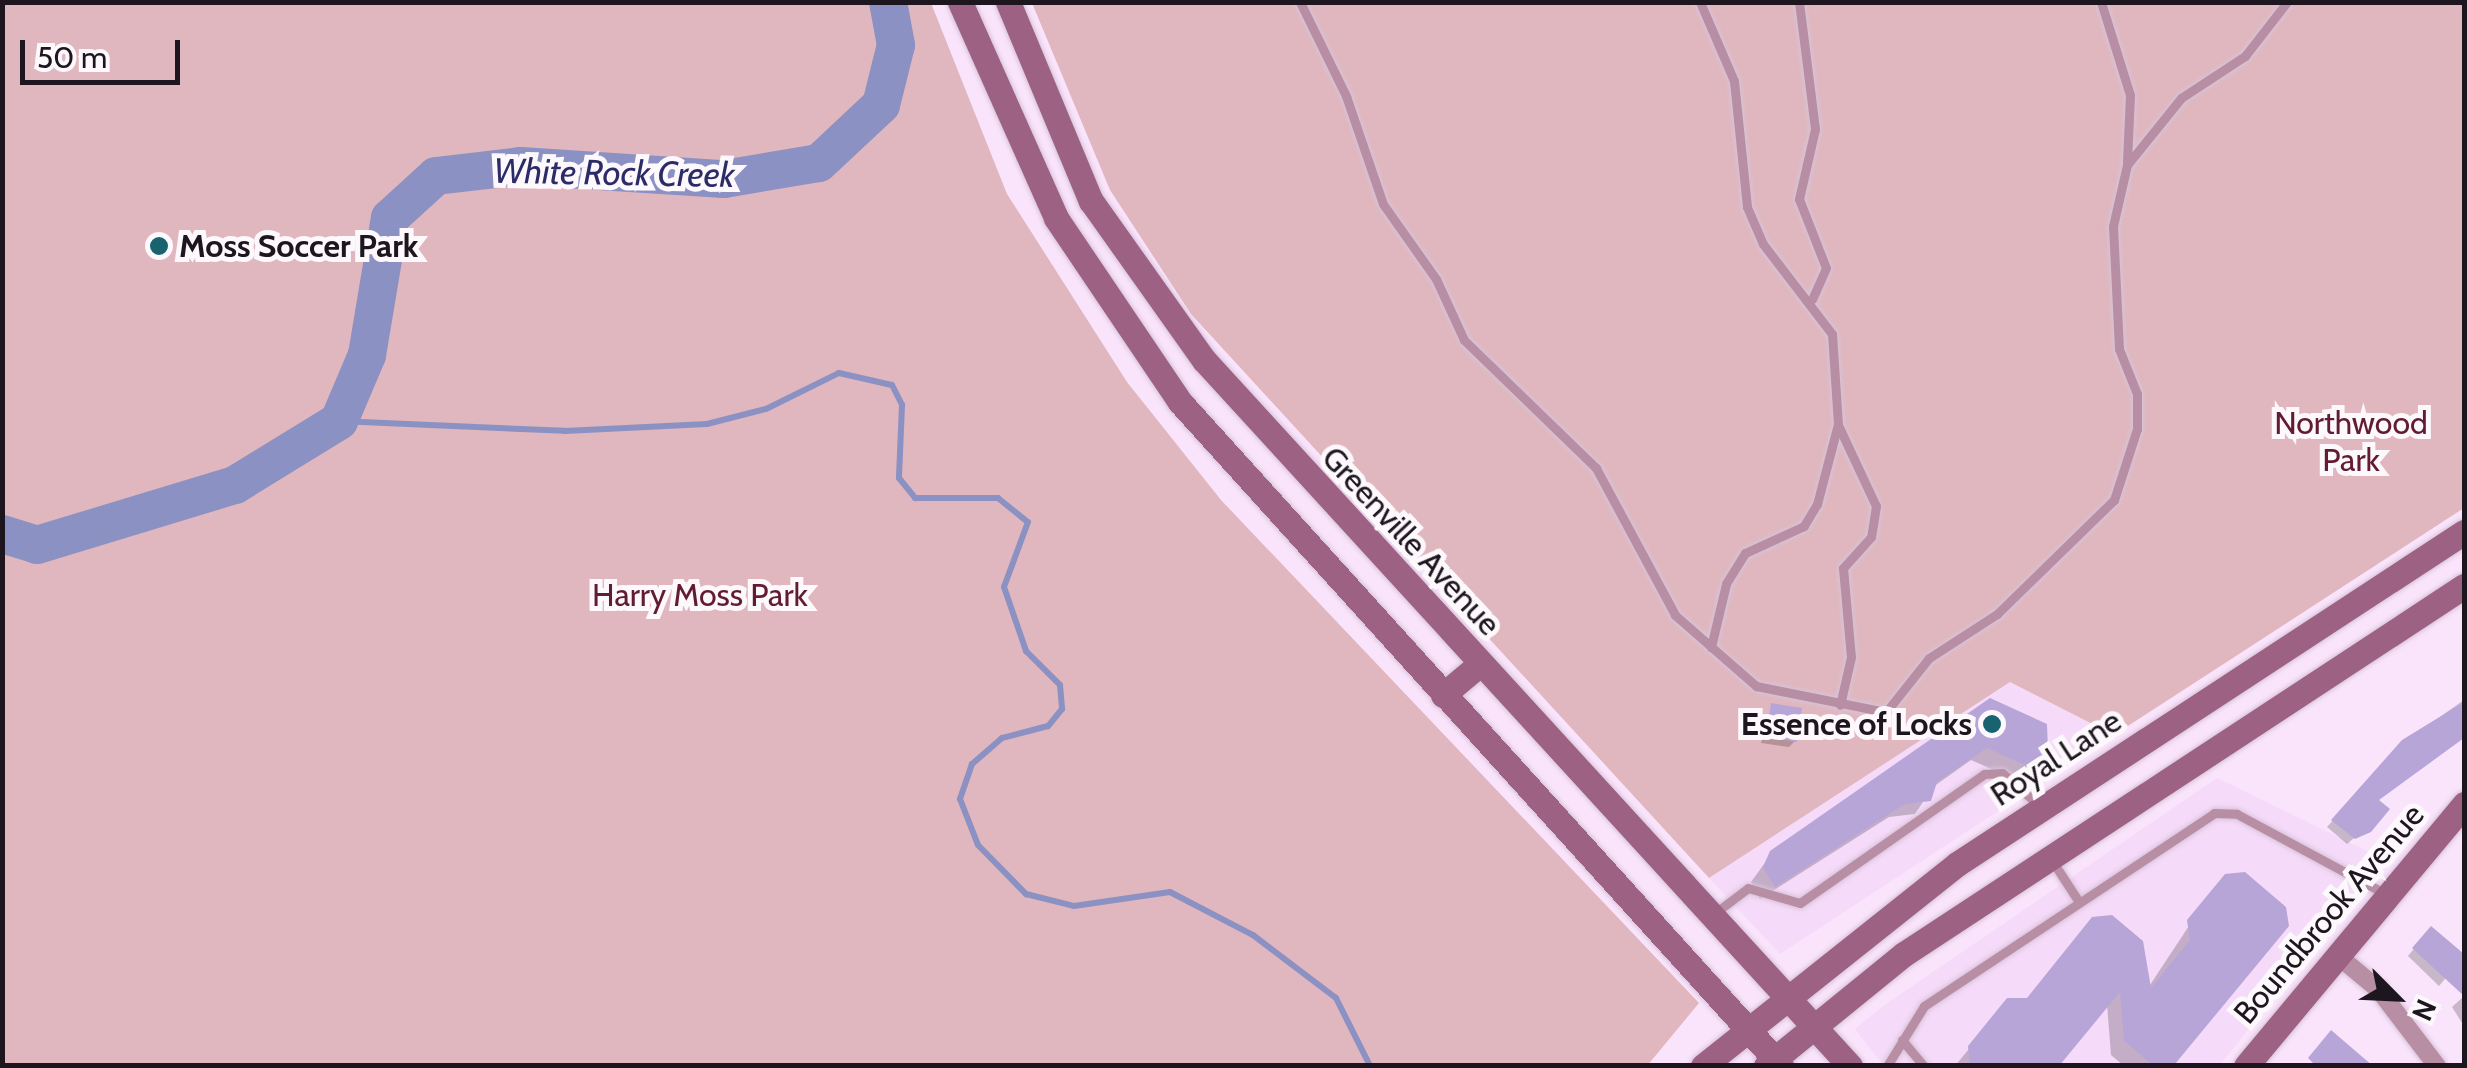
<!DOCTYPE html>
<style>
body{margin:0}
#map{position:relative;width:2467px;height:1068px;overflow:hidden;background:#fae4fc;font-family:Cabin,sans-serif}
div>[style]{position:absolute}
.built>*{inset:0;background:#f5daf9}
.green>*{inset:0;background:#e0b7be}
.shadow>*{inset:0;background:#0003}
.stream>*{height:6px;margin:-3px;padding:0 3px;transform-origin:3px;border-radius:3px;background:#8b91c2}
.river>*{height:38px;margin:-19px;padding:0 19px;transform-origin:19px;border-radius:19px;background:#8b91c2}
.building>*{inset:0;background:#b6a5d6}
.roads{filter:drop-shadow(0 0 2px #d7c3d8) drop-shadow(0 0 2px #d7c3d8)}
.lane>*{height:9px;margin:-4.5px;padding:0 4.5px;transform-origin:4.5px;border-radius:4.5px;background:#b88ea5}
.street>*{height:18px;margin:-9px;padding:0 9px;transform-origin:9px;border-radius:9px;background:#b88ea5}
.secondary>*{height:25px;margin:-12.5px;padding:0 12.5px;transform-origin:12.5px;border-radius:12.5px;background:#9c6183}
.dots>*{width:28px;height:28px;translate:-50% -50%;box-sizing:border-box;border:5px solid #fcf8fc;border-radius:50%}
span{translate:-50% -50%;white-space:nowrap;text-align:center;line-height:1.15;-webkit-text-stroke:10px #fcf8fc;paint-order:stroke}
.poi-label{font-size:32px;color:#1d161e;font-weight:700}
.left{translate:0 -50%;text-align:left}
.right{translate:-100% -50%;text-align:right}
.park-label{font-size:32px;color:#621c31}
.street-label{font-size:32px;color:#1d161e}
.water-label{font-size:35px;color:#2b2c67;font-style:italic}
.frame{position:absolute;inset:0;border:5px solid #1d161e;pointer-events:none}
.north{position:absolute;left:2347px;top:948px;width:100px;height:100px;-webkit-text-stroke:8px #fcf8fc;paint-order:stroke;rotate:114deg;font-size:28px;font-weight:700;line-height:40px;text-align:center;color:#1d161e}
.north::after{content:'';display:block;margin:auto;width:35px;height:45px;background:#1d161e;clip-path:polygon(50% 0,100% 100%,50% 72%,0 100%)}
.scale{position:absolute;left:20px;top:40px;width:160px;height:45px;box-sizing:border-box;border:5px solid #1d161e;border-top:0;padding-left:12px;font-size:30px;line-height:35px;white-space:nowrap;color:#1d161e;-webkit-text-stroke:8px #fcf8fc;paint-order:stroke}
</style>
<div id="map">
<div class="built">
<i style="clip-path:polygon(2010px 682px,2114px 735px,1780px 954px,1709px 878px)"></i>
<i style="clip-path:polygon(2217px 778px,2373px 854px,2370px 877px,2220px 1065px,1883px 1065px,1855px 1029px,1883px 1006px)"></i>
</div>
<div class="green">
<i style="clip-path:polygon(2px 3px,931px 3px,1007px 194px,1127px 382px,1221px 500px,1699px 1003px,1647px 1066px,3px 1065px)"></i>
<i style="clip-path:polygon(1032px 3px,2464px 3px,2464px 508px,2114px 735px,2010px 682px,1709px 878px,1191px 314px,1110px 190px)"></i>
</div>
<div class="shadow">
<i style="clip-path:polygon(2464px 700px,2464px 734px,2376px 801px,2380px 816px,2347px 844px,2327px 827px,2404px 742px)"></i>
<i style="clip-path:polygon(1991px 701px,2046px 751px,2032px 765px,2012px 778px,1971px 760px,1933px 787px,1915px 814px,1889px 817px,1760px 899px,1751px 882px,1772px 853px)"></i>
<i style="clip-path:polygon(1772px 706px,1795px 741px,1789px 747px,1761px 743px)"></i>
<i style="clip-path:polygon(2212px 891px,2286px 926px,2170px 1066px,2124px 1066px,2111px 1055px,2107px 1004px,2056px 1066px,1955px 1066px,2008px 1001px,2148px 988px)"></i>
<i style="clip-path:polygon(2425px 935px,2464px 956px,2439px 986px,2408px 956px)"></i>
<i style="clip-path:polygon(2464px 996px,2464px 1026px,2452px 1007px)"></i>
</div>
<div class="stream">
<i style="left:339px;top:421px;width:226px;rotate:2.5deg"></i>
<i style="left:565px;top:431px;width:142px;rotate:-2.8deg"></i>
<i style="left:707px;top:424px;width:61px;rotate:-14.3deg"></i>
<i style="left:766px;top:409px;width:81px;rotate:-26.3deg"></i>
<i style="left:839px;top:373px;width:54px;rotate:12.8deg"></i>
<i style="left:892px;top:385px;width:22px;rotate:63deg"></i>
<i style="left:902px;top:405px;width:73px;rotate:92.4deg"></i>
<i style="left:899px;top:478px;width:26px;rotate:51deg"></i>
<i style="left:915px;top:498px;width:83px"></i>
<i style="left:998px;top:498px;width:38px;rotate:39deg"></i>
<i style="left:1028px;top:522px;width:69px;rotate:110.3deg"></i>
<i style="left:1004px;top:587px;width:68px;rotate:71deg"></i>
<i style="left:1026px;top:651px;width:48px;rotate:45deg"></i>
<i style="left:1060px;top:685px;width:24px;rotate:85deg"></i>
<i style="left:1062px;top:709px;width:22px;rotate:129deg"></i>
<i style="left:1048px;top:726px;width:48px;rotate:165.4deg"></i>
<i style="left:1002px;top:738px;width:40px;rotate:139deg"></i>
<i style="left:972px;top:764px;width:37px;rotate:109deg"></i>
<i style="left:960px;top:799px;width:49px;rotate:68.6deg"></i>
<i style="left:978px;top:845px;width:69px;rotate:45.6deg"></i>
<i style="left:1026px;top:894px;width:49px;rotate:14deg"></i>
<i style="left:1074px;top:906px;width:97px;rotate:-8.3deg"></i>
<i style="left:1170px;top:892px;width:93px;rotate:27.4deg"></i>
<i style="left:1253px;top:935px;width:104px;rotate:37.2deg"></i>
<i style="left:1336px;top:998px;width:76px;rotate:63.4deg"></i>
</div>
<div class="river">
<i style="left:2px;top:534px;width:37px;rotate:17deg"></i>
<i style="left:37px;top:545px;width:207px;rotate:-16.9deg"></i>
<i style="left:235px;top:485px;width:122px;rotate:-31.6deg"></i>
<i style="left:339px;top:421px;width:72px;rotate:-67deg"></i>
<i style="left:367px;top:355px;width:139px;rotate:-80.5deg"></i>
<i style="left:390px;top:218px;width:62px;rotate:-42.4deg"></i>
<i style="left:436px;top:176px;width:86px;rotate:-6.7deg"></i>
<i style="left:521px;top:166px;width:203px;rotate:3.7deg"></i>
<i style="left:724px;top:179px;width:96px;rotate:-9.6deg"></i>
<i style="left:819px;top:163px;width:85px;rotate:-43.1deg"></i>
<i style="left:881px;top:105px;width:62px;rotate:-76deg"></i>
<i style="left:896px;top:45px;width:44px;rotate:-100.5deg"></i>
</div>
<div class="building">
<i style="clip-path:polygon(1990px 698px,2047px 724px,2048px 752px,2027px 766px,1987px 748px,1937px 782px,1931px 801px,1905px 804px,1775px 887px,1763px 867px,1770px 851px)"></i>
<i style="clip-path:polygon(2464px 702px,2464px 738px,2379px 800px,2390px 809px,2371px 832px,2355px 839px,2331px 820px,2402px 740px)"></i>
<i style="clip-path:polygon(1771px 703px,1802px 708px,1797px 742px,1766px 737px)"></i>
<i style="clip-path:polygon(2245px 872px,2286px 907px,2289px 926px,2175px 1064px,2154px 1066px,2124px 1041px,2120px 992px,2059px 1066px,1970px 1066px,1968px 1046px,2007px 998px,2027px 998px,2092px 917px,2112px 915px,2143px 941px,2151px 988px,2190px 940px,2187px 920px,2225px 874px)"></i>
<i style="clip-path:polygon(2431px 926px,2464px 954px,2464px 996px,2412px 948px)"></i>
<i style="clip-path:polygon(2331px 1030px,2373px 1066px,2316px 1066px,2308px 1058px)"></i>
</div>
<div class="roads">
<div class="lane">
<i style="left:1300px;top:2px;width:105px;rotate:63.9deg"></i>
<i style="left:1346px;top:96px;width:114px;rotate:71.1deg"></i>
<i style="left:1383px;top:204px;width:92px;rotate:54.8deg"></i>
<i style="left:1436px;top:279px;width:67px;rotate:65.3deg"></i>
<i style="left:1464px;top:340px;width:184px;rotate:44.1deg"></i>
<i style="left:1596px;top:468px;width:167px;rotate:61.7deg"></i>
<i style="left:1675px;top:615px;width:108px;rotate:41.2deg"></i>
<i style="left:1756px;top:686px;width:133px;rotate:11.3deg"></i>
<i style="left:1886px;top:712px;width:69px;rotate:-51.5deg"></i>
<i style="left:1929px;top:658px;width:81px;rotate:-32.9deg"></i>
<i style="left:1997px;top:614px;width:163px;rotate:-44.3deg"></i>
<i style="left:2114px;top:500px;width:75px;rotate:-72.1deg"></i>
<i style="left:2137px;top:429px;width:35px;rotate:-90deg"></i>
<i style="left:2137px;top:394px;width:48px;rotate:-111.8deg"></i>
<i style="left:2119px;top:349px;width:123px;rotate:-92.8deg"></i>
<i style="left:2113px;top:226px;width:63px;rotate:-77.1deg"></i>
<i style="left:2127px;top:165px;width:86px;rotate:-51.1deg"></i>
<i style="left:2181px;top:98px;width:77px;rotate:-33.3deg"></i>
<i style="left:2245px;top:56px;width:68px;rotate:-52.1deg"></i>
<i style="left:1700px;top:2px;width:86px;rotate:66.7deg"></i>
<i style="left:1734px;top:81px;width:127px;rotate:84.1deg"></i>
<i style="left:1747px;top:207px;width:40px;rotate:66.6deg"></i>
<i style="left:1763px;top:244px;width:113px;rotate:52.5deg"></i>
<i style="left:1832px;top:334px;width:90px;rotate:86.2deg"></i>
<i style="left:1838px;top:424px;width:83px;rotate:104.7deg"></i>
<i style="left:1817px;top:504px;width:26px;rotate:121deg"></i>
<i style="left:1804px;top:526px;width:65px;rotate:155.4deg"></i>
<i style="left:1745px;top:553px;width:36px;rotate:122deg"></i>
<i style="left:1726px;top:584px;width:65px;rotate:103.4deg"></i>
<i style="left:1799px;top:2px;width:128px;rotate:82.8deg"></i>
<i style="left:1815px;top:129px;width:72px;rotate:102.9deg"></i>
<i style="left:1799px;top:199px;width:74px;rotate:68.6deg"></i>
<i style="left:1826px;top:268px;width:34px;rotate:114deg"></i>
<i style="left:2101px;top:2px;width:97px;rotate:72.7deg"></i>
<i style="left:2130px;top:95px;width:67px;rotate:92.6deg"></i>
<i style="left:1839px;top:427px;width:87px;rotate:64.9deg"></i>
<i style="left:1876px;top:506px;width:31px;rotate:99deg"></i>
<i style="left:1871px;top:537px;width:42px;rotate:132.1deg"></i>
<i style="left:1843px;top:568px;width:89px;rotate:84.9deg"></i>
<i style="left:1851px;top:657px;width:49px;rotate:102.9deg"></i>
<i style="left:2053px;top:862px;width:48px;rotate:57deg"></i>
<i style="left:1715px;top:913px;width:41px;rotate:-37.1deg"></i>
<i style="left:1748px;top:888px;width:54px;rotate:16.1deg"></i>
<i style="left:1800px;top:903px;width:225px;rotate:-35deg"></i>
<i style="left:1984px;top:774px;width:18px;rotate:-3deg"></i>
<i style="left:2002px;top:773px;width:50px;rotate:41deg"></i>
<i style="left:1902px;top:1040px;width:34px;rotate:50deg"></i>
<i style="left:1887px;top:1066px;width:70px;rotate:-58.3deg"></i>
<i style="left:1924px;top:1006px;width:348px;rotate:-33.6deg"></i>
<i style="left:2214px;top:813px;width:23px;rotate:2deg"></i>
<i style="left:2237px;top:814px;width:167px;rotate:28.3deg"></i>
</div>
<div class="street">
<i style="left:2337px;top:955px;width:55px;rotate:39.8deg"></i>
<i style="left:2379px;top:990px;width:96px;rotate:52.7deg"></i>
</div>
<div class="secondary">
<i style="left:960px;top:2px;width:236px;rotate:66deg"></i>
<i style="left:1056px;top:218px;width:222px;rotate:56deg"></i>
<i style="left:1180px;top:402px;width:896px;rotate:47.85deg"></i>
<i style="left:1008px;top:2px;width:216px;rotate:67.4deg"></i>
<i style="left:1091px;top:201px;width:195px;rotate:54.6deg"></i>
<i style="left:1204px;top:360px;width:957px;rotate:47.54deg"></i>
<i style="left:1443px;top:695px;width:48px;rotate:-40deg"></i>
<i style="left:1703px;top:1066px;width:325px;rotate:-38.5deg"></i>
<i style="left:1957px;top:864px;width:606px;rotate:-33.22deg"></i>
<i style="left:1766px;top:1066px;width:178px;rotate:-39.1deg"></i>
<i style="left:1904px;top:954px;width:670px;rotate:-33.31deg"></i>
<i style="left:2246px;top:1066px;width:341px;rotate:-50.2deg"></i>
</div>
</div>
<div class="dots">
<i style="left:159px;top:246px;background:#196371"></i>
<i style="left:1992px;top:724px;background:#196371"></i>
</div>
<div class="poi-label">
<span class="left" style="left:179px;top:246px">Moss Soccer Park</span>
<span class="right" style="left:1972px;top:724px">Essence of Locks</span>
</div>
<div class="park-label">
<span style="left:2351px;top:442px">Northwood<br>Park</span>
<span style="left:700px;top:595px">Harry Moss Park</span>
</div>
<div class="street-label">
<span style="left:1411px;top:541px;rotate:47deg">Greenville Avenue</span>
<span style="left:2056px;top:758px;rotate:-33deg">Royal Lane</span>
<span style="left:2329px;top:914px;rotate:-50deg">Boundbrook Avenue</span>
</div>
<div class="water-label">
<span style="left:614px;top:173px;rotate:1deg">White Rock Creek</span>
</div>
<div class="frame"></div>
<div class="north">N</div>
<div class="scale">50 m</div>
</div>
